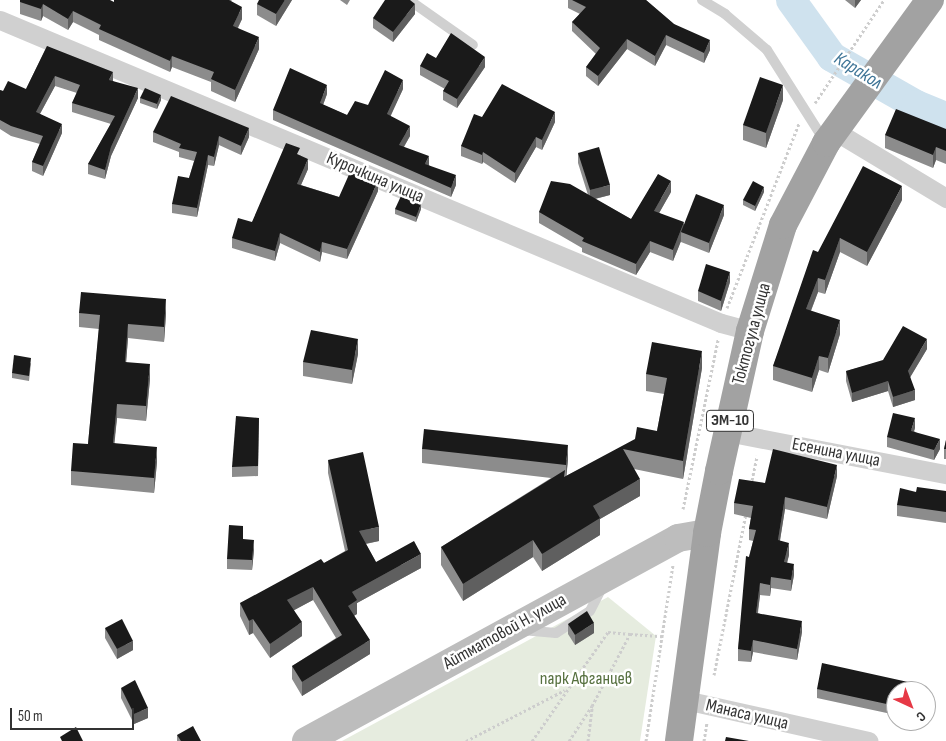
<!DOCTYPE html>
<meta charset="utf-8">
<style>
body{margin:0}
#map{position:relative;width:946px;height:741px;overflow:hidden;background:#fff;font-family:"Sofia Sans Condensed",sans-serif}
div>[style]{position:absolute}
.green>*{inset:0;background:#e6ecdf}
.river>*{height:30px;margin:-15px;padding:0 15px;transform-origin:15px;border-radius:15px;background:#cfe2ee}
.path>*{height:3px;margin-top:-1.5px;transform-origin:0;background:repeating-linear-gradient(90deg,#cdcdcd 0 2.5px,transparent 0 5px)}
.service>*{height:10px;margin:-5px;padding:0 5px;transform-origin:5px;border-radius:5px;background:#d0d0d0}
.minor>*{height:19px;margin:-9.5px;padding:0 9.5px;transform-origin:9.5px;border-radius:9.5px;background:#d0d0d0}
.secondary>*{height:28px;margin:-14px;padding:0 14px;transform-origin:14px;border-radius:14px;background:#bdbdbd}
.trunk>*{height:28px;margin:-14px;padding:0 14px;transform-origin:14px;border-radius:14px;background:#a2a2a2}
.wall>*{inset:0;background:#8c8c8c}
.shaded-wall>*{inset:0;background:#5f5f5f}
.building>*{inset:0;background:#1a1a1a}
span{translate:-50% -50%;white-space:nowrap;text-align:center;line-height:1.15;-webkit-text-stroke:5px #fff;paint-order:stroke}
.shield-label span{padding:1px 4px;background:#fff;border:1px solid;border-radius:4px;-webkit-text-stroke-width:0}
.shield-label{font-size:16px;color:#333;font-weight:700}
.street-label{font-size:18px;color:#333}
.park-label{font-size:18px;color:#56703f}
.water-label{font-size:19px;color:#3f7597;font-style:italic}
.north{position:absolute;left:886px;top:681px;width:50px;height:50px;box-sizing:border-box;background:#fff;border:1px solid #adadad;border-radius:50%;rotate:137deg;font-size:14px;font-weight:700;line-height:20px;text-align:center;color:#333}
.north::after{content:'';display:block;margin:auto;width:18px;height:22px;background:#e63946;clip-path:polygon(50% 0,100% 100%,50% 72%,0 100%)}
.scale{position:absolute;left:10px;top:708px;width:124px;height:22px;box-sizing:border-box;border:2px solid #333;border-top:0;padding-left:6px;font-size:15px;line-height:18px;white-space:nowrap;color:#333;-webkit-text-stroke:4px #fff;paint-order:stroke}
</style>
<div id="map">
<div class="green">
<i style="clip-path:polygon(608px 597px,656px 636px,640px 741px,342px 741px)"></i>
</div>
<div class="river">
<i style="left:791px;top:0;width:70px;rotate:54.3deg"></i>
<i style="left:832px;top:57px;width:97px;rotate:29.7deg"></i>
<i style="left:916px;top:105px;width:32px;rotate:22deg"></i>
</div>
<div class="path">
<i style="left:815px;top:103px;width:124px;rotate:-56.2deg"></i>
<i style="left:727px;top:308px;width:199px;rotate:-68.7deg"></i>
<i style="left:751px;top:485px;width:30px;rotate:-78deg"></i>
<i style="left:683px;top:509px;width:173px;rotate:-78.3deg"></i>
<i style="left:714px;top:675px;width:165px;rotate:-78.8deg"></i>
<i style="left:466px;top:741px;width:111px;rotate:-27.3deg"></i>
<i style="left:532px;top:741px;width:133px;rotate:-55.1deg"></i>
<i style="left:608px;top:632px;width:22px;rotate:5deg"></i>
<i style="left:569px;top:741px;width:42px;rotate:-56.7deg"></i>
<i style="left:592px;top:706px;width:81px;rotate:-62.2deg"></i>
<i style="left:630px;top:634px;width:32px;rotate:4deg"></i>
<i style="left:588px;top:741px;width:34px;rotate:-83deg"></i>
<i style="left:646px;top:741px;width:179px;rotate:-81.3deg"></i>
<i style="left:704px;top:741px;width:19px;rotate:-81deg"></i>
</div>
<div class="service">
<i style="left:409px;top:0;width:78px;rotate:35.1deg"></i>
<i style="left:702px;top:0;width:27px;rotate:31deg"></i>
<i style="left:725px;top:14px;width:55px;rotate:40.6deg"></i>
<i style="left:767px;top:50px;width:107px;rotate:57.7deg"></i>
<i style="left:522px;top:630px;width:34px;rotate:5deg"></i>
<i style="left:556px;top:633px;width:40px;rotate:-32.9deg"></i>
<i style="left:590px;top:611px;width:27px;rotate:-63deg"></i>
</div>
<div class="minor">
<i style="left:0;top:20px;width:782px;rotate:22.79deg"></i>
<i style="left:721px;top:323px;width:30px;rotate:15deg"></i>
<i style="left:835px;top:131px;width:130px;rotate:31.1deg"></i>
<i style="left:727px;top:432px;width:223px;rotate:10.9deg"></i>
<i style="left:685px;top:700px;width:188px;rotate:12.6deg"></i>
</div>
<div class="secondary">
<i style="left:306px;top:741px;width:424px;rotate:-28.6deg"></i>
<i style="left:678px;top:538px;width:29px;rotate:-10deg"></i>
</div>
<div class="trunk">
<i style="left:679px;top:741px;width:210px;rotate:-82.3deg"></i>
<i style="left:707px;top:533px;width:63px;rotate:-79deg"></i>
<i style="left:719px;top:471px;width:143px;rotate:-77.5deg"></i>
<i style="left:750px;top:331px;width:111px;rotate:-72.7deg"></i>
<i style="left:783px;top:225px;width:93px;rotate:-62.3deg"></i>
<i style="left:826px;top:143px;width:177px;rotate:-54deg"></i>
</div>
<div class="wall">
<i style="clip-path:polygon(114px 0,232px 0,231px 1px,242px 19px,238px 28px,259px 49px,235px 102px,211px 91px,211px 82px,172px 67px,170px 72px,99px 40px,99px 35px,73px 22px,68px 30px,43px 16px,41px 21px,20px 14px,20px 2px,114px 2px)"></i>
<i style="clip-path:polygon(292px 0,276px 26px,257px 15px,257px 4px)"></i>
<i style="clip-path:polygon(340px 0,350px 0,347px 5px)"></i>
<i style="clip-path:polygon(568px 0,646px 0,674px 24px,710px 50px,704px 63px,666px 45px,655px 66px,627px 49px,598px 86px,586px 76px,586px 67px,596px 54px,572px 31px,572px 22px,580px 14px,568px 8px)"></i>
<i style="clip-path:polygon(845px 0,861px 0,855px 8px)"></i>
<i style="clip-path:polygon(415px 14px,393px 42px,373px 28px,373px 18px)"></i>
<i style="clip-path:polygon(47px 46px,113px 81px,138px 98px,111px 156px,105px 179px,88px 174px,88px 164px,111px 124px,72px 112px,72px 103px,77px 93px,55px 86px,40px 114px,62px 133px,43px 176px,32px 171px,32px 162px,40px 144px,11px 136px,0 129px,0 90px,3px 91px,26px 89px)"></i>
<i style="clip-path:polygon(436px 58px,485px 67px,457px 108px,443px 100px,443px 91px,445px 89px,420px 75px,420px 66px)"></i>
<i style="clip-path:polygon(403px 89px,390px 116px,410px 136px,404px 147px,456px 185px,451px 197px,273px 120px,273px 110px,327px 94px,323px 105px,347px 115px)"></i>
<i style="clip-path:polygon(140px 98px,161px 100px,157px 109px,140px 103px)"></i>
<i style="clip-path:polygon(783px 100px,766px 148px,743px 140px,743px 125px)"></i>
<i style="clip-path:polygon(482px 117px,555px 122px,542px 150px,536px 147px,515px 183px,483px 162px,482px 164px,461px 156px,461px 146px)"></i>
<i style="clip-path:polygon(946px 129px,946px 164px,936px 160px,933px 168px,885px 148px,885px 135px)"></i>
<i style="clip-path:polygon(153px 132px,249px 137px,241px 155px,219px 145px,214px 166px,208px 165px,197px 217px,172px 213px,172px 204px,189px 178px,194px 161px,179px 157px,179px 152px,153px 142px)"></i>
<i style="clip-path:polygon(578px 153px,610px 195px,595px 199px,631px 219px,671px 192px,659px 213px,684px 225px,724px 215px,709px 253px,681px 242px,681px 241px,673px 261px,650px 252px,636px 275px,582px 252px,582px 248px,539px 223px,539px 212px,588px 195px,578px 163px)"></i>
<i style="clip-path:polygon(300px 155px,308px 169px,301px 185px,339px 197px,378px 191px,347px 259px,322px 252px,320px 262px,280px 243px,275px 261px,232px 248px,232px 238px,252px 222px)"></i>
<i style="clip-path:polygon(764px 192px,755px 211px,743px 205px,743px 200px)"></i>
<i style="clip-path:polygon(902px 200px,867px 266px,840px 252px,825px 294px,818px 292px,811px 311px,840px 334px,828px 373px,819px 370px,812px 392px,773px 380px,773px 366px,818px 252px)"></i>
<i style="clip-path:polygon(395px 209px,421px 209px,416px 222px,395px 214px)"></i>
<i style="clip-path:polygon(730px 282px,721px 311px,698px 301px,698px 291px)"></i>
<i style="clip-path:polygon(79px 313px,166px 314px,164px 342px,128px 338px,126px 362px,150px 379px,146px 421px,117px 418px,114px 443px,157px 462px,154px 493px,71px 485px,71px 471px,88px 444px,99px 329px,79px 327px)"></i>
<i style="clip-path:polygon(927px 349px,910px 377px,915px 400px,893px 407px,888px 391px,852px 402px,846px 381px,846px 371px)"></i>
<i style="clip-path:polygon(358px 354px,352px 384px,303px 376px,303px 362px)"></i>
<i style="clip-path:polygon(31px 363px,29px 381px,12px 378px,12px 373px)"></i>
<i style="clip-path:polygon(702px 368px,683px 479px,634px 469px,640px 496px,600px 519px,600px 535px,542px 571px,533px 557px,463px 601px,441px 565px,441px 547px,551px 478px,422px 463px,422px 449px,568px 460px,566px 476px,657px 431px,664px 394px,646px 391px,646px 374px)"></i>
<i style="clip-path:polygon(259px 418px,258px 476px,232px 477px,232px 467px)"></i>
<i style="clip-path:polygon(915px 428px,914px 431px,940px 449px,934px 460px,887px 447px,887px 437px)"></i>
<i style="clip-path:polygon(946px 440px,946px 459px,944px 459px,944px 449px)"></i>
<i style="clip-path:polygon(328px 460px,379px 541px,366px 544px,376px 562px,421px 568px,357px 603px,357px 614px,354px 616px,370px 654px,302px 696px,292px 679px,292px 666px,336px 638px,313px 600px,294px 610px,302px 636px,270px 658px,253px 633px,249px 635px,240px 616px,240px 603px,324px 563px,345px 551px,328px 473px)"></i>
<i style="clip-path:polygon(837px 476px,827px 519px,785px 509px,780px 541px,789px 555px,787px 563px,794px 575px,791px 591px,771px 588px,770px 596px,760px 595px,758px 613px,802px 632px,797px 660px,753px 652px,751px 662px,738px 661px,738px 649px,749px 557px,753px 541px,749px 540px,749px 529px,751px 518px,734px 514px,734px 503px,765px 483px)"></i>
<i style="clip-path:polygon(946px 491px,946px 523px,897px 516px,897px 505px,916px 492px)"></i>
<i style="clip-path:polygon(243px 539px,254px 550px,252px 570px,227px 569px,227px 559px)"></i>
<i style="clip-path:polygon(568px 624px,594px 633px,575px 645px,568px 634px)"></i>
<i style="clip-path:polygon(105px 628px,133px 650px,117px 659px,105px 638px)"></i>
<i style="clip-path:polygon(121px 688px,148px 718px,134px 724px,121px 698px)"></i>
<i style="clip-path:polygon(817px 689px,908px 691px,896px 691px,896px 715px,817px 698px)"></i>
<i style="clip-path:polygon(177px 735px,201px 741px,177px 741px)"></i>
</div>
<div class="shaded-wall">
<i style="clip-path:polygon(285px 0,292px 0,276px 26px,276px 14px)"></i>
<i style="clip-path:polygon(855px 0,861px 0,855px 8px)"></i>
<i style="clip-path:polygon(43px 4px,43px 16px,41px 21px,41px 9px)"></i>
<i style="clip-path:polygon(415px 4px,415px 14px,393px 42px,393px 32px)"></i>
<i style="clip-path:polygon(242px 7px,242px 19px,233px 37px,233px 26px)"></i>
<i style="clip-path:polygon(73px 11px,73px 22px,68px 30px,68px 19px)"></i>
<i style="clip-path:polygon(666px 35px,666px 45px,655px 66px,655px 56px)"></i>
<i style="clip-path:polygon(259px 37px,259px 49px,235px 102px,235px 90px)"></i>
<i style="clip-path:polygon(627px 39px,627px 49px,598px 86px,598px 76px)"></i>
<i style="clip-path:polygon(710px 40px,710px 50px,704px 63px,704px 53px)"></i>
<i style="clip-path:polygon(172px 56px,172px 67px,170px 72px,170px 61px)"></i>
<i style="clip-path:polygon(485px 57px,485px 67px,457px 108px,457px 99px)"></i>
<i style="clip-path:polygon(113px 72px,113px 82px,109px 80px)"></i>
<i style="clip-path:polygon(55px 76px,55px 86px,36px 121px,36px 112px)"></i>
<i style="clip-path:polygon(403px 80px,403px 89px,387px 124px,387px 114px)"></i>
<i style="clip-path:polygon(327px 85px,327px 94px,320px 113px,320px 103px)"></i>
<i style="clip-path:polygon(783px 85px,783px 100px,766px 148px,766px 133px)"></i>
<i style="clip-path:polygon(138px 88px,138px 98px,111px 156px,105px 179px,105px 170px,111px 147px)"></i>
<i style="clip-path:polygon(161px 95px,161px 100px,157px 109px,157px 104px)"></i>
<i style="clip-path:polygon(555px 112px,555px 122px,542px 150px,542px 140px)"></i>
<i style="clip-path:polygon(62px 124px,62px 133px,43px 176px,43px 166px)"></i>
<i style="clip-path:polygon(410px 126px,410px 136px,399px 155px,399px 145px)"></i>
<i style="clip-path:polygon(249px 128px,249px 137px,241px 155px,241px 146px)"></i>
<i style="clip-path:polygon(219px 136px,219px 145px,214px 166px,214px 157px)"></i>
<i style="clip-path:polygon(536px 137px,536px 147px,515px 183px,515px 173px)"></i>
<i style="clip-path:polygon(936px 147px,936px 160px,933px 168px,933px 155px)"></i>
<i style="clip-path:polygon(483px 152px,483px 162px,482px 164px,482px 155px)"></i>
<i style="clip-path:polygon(208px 155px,208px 165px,197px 217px,197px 208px)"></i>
<i style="clip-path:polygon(429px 156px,429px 166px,425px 164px)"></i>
<i style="clip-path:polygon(308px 159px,308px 169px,297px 194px,297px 184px)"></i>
<i style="clip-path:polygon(456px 175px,456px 185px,451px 197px,451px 188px)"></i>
<i style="clip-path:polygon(378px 181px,378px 191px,347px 259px,347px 249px)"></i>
<i style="clip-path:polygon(671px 181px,671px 192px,654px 222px,654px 211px)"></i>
<i style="clip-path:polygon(610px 185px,610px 195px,590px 200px,590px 190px)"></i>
<i style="clip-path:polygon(902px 186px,902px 200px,867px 266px,867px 252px)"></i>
<i style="clip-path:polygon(764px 187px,764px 192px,755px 211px,755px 206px)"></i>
<i style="clip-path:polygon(421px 204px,421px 209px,416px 222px,416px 217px)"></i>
<i style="clip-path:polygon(724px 205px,724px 215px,709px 253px,709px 243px)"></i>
<i style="clip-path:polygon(684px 222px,684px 233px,681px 232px,681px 241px,673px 261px,673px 250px)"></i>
<i style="clip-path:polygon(280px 233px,280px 243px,275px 261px,275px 251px)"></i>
<i style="clip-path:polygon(840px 238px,840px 252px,825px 294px,825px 280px)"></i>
<i style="clip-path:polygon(650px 241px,650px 252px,636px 275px,636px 264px)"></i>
<i style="clip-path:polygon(322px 242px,322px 252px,320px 262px,320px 252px)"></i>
<i style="clip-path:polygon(730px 272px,730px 282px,721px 311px,721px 301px)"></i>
<i style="clip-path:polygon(818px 278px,818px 292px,806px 323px,806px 309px)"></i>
<i style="clip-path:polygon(166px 299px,166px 314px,164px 342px,164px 327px)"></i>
<i style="clip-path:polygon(840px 320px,840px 334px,828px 373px,828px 358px)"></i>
<i style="clip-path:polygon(128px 324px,128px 338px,125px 377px,125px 362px)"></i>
<i style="clip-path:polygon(358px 339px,358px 354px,352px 384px,352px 370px)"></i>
<i style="clip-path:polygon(927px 339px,927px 349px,908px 381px,908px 371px)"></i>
<i style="clip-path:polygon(702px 351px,702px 368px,683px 479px,683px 461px)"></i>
<i style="clip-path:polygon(819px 356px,819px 370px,812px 392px,812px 378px)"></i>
<i style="clip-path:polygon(150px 364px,150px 379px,146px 421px,146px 406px)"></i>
<i style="clip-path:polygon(888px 381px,888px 391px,852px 402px,852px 393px)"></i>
<i style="clip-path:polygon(915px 390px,915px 400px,893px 407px,893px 397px)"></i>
<i style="clip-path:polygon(117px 404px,117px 418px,113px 458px,113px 443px)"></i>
<i style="clip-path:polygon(915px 418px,915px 428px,911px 441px,911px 431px)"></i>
<i style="clip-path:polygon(940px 439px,940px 449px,934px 460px,934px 450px)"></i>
<i style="clip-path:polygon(568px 445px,568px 460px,566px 480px,566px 465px)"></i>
<i style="clip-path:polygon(157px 447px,157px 462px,154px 493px,154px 478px)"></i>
<i style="clip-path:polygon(837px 465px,837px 476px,827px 519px,827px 507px)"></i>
<i style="clip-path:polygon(640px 479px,640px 496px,600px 519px,600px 535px,542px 571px,542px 554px,593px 506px)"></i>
<i style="clip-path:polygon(785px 497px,785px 509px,778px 552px,778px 540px)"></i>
<i style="clip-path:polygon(379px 527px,379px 541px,359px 545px,359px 531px)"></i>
<i style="clip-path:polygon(254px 540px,254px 550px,252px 570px,252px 560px)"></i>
<i style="clip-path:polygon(533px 540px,533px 557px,463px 601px,463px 584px)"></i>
<i style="clip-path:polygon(789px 543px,789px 555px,784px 574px,784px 562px)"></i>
<i style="clip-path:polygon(421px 554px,421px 568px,357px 603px,357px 614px,348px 619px,348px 606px,352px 592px)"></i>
<i style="clip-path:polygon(794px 564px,794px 575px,791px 591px,791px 580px)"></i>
<i style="clip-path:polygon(771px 577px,771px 588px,770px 596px,770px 585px)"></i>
<i style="clip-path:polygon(760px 583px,760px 595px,756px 624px,756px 613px)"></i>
<i style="clip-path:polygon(313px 587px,313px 600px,287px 614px,287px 600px)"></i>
<i style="clip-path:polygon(253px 619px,253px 633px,249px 635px,249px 621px)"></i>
<i style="clip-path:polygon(802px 621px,802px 632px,797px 660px,797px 649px)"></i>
<i style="clip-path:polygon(302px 622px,302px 636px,270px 658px,270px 644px)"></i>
<i style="clip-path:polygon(594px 623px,594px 633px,575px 645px,575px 635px)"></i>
<i style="clip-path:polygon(370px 640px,370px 654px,302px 696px,302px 682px)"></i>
<i style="clip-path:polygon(753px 640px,753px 652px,751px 662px,751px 651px)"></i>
<i style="clip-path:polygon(133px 641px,133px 650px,117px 659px,117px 649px)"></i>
<i style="clip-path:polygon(148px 708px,148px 718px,134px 724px,134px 714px)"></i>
</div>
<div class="building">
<i style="clip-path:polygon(20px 0,110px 0,114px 2px,114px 0,229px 0,242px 7px,233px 26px,259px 37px,235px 90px,211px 79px,214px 72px,172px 56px,170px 61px,99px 29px,101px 25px,73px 11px,68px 19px,43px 4px,41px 9px,20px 2px)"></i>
<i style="clip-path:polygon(259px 0,285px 0,276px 14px,257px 4px)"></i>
<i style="clip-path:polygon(385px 0,410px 0,415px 4px,393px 32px,373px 18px)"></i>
<i style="clip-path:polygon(572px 0,646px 0,674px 24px,710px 40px,704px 53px,666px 35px,655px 56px,627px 39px,598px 76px,586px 67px,600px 48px,572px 22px,586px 7px)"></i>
<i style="clip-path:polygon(451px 33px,485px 57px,457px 99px,443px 91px,449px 81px,420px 66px,427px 53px,436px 58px)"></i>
<i style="clip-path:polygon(47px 46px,113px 72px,109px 80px,138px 88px,111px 147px,105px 170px,88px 164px,115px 116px,72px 103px,80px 85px,55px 76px,36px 112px,62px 124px,43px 166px,32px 162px,43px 136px,11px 126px,0 120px,0 90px,3px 91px,8px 81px,26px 89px)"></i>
<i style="clip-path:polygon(290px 68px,327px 85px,320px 103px,347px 115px,355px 101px,368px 105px,385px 70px,403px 80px,387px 114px,410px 126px,399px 145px,429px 156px,425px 164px,456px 175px,451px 188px,273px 110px)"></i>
<i style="clip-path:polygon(760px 77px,783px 85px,766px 133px,743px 125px)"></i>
<i style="clip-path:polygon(502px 84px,555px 112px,542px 140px,536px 137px,515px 173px,483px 152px,482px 155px,461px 146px,474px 114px,482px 117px)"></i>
<i style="clip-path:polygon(145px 88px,161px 95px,157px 104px,140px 98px)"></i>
<i style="clip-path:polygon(171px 96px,249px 128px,241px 146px,219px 136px,214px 157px,208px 155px,197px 208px,172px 204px,178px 176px,189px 178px,197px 152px,179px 148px,181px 144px,153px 132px)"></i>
<i style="clip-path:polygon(896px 109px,946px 129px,946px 151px,936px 147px,933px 155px,885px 135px)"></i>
<i style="clip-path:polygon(286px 143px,300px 148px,297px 154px,308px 159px,297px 184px,339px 197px,351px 170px,378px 181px,347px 249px,322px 242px,320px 252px,280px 233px,275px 251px,232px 238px,238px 218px,252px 222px)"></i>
<i style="clip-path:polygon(599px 147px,610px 185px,590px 190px,578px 153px)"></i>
<i style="clip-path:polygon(863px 166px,902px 186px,867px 252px,840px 238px,825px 280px,818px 278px,806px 309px,840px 320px,828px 358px,819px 356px,812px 378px,773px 366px,813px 250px,818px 252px)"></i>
<i style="clip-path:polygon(658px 174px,671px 181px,654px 211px,684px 222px,673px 250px,650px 241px,636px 264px,582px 241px,584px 238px,539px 212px,551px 181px,570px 184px,631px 219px)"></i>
<i style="clip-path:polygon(753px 181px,764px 187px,755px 206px,743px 200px)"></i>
<i style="clip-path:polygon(696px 194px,724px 205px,709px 243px,681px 232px)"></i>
<i style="clip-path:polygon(401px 196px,421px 204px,416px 217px,395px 209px)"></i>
<i style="clip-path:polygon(706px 264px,730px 272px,721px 301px,698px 291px)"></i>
<i style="clip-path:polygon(81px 292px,166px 299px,164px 327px,128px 324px,125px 362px,150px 364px,146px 406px,117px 404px,113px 443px,157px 447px,154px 478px,71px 471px,73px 443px,88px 444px,100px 315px,79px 313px)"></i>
<i style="clip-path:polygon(903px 326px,927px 339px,908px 371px,915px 390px,893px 397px,888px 381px,852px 393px,846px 371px,883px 360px)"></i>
<i style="clip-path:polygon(311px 330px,358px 339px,352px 370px,303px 362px)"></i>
<i style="clip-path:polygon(652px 342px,702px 351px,683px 461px,623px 449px,640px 479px,593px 506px,600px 518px,542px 554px,533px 540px,463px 584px,441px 547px,565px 470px,564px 477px,635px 439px,637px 427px,657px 431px,667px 378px,646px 374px)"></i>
<i style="clip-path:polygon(14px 355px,31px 358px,29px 376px,12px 373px)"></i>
<i style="clip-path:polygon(893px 413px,915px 418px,911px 431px,940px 439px,934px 450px,887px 437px)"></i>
<i style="clip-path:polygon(236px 416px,259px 418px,258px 466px,232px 467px)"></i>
<i style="clip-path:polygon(424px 429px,568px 445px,566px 465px,422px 449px)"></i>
<i style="clip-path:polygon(946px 440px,946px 449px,944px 449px)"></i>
<i style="clip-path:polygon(773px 449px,837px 465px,827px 507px,785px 497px,778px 540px,789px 543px,784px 562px,794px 564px,791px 580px,771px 577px,770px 585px,760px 583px,756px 613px,802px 621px,797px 649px,753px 640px,751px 651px,738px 649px,746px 556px,749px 557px,756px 530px,749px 529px,753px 506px,734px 503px,739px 479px,765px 483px)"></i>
<i style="clip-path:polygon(363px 452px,379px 527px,359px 531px,376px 562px,414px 541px,421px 554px,352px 592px,357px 600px,348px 606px,370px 640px,302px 682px,292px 666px,342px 635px,313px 587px,287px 600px,302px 622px,270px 644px,253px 619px,249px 621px,240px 603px,321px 559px,324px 563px,348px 550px,328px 460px)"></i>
<i style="clip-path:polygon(917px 487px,946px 491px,946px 512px,897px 505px,900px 488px,916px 492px)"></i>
<i style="clip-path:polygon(229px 525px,243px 526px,243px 539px,254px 540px,252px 560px,227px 559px)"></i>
<i style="clip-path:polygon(587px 611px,594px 623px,575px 635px,568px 624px)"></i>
<i style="clip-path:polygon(122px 619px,133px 641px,117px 649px,105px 628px)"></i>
<i style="clip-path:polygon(822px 663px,908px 682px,906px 691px,896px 691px,896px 706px,817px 689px)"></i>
<i style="clip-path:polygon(135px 680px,148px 708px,134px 714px,121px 688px)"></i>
<i style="clip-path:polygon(193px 726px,201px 741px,181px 741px,177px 735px)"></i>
<i style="clip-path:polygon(76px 727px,83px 741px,62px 741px,60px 737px)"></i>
<i style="clip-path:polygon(726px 737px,749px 741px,725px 741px)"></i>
</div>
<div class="shield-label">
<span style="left:730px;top:421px">ЭМ-10</span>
</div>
<div class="street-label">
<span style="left:375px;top:178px;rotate:23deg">Курочкина улица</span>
<span style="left:752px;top:334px;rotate:-75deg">Токтогула улица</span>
<span style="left:836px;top:453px;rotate:11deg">Есенина улица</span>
<span style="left:505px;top:632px;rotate:-29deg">Айтматовой Н. улица</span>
<span style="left:747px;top:715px;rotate:13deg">Манаса улица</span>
</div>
<div class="park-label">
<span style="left:586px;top:679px">парк Афганцев</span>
</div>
<div class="water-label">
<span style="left:858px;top:71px;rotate:32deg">Каракол</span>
</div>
<div class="north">С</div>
<div class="scale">50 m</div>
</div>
